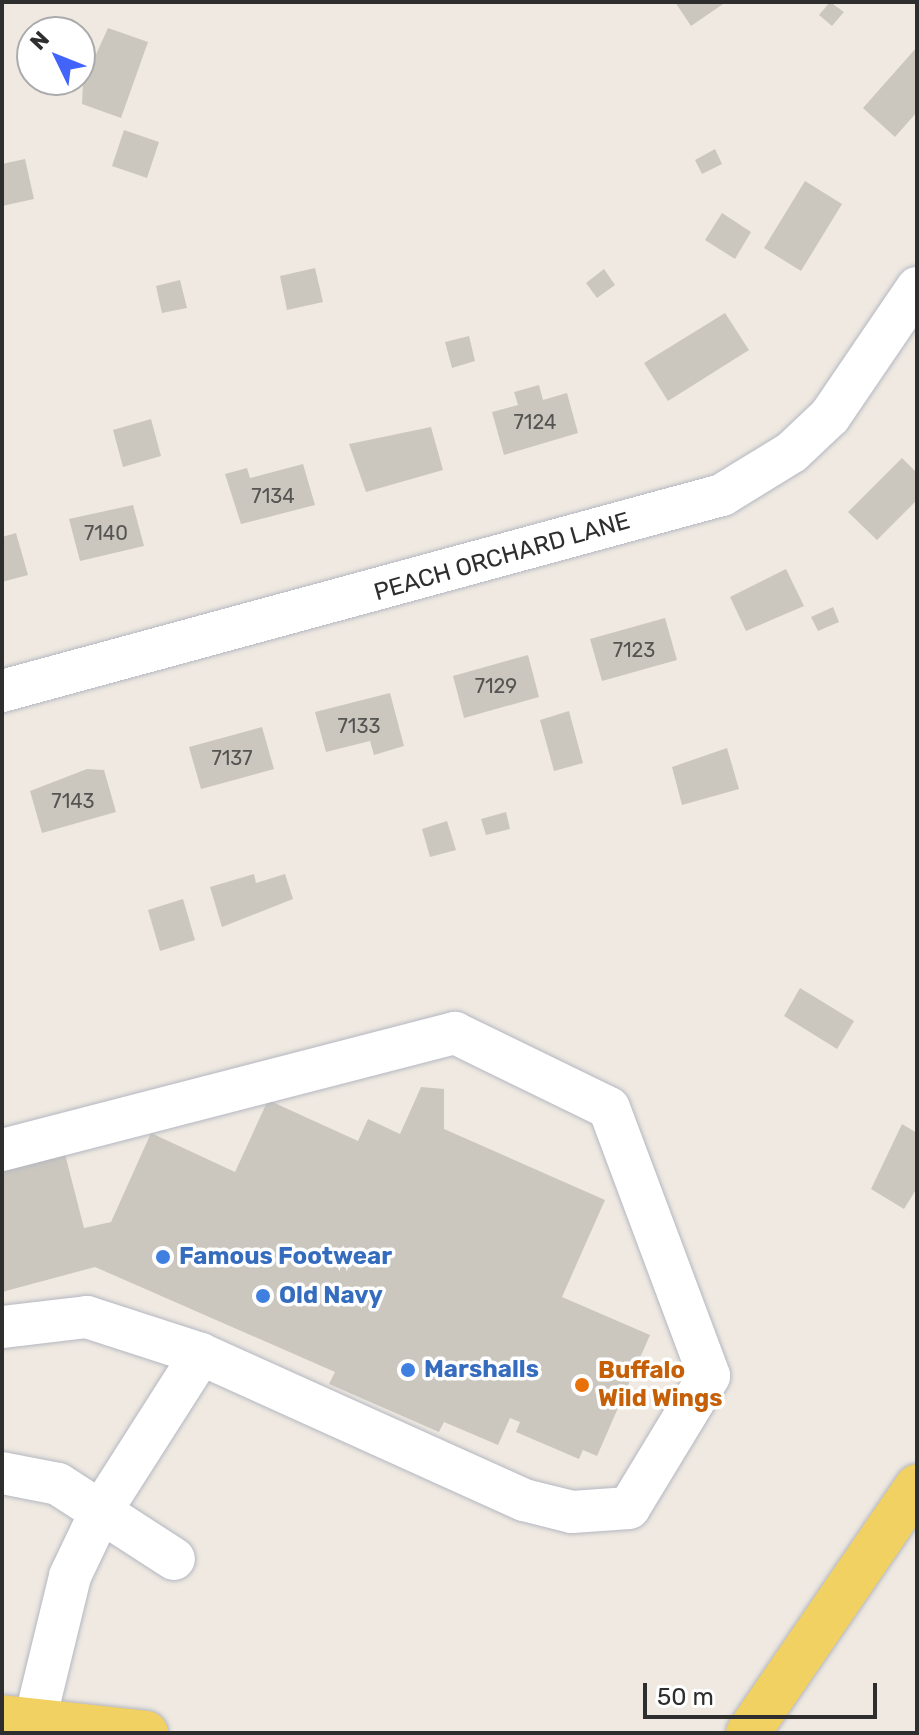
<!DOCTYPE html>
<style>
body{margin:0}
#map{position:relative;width:919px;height:1735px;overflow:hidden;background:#efe9e1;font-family:Rubik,sans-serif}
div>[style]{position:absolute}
.building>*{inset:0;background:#cbc7bf}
.roads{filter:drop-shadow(0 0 2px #b4b7c1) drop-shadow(0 0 2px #b4b7c1)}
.minor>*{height:42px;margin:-21px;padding:0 21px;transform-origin:21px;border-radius:21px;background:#fff}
.major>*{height:44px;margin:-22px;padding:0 22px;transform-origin:22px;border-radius:22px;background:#f2d163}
.dots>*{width:22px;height:22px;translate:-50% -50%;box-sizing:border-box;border:4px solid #fff;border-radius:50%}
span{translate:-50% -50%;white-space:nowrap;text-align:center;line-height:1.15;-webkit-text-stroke:7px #fff;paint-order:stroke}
.number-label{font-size:20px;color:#555452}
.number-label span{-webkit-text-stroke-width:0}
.street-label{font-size:24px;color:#2e2e2e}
.shop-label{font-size:24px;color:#366cbe;font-weight:700}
.left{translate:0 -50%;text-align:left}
.food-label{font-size:24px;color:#c56008;font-weight:700}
.frame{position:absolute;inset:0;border:4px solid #2e2e2e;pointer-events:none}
.north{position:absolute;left:16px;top:16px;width:80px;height:80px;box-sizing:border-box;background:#fff;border:2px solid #ababab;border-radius:50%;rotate:313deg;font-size:22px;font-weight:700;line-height:32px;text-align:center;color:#2e2e2e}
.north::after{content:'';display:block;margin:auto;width:28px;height:36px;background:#4264fb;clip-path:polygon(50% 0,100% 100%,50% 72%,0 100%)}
.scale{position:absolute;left:643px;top:1683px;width:234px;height:36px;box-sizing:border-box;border:4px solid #2e2e2e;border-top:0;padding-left:10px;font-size:24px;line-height:28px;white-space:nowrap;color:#2e2e2e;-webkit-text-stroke:6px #fff;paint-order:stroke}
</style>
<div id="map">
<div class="building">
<i style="clip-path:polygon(675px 2px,726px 2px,691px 26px)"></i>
<i style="clip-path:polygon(830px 2px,844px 12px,832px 26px,819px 15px)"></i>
<i style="clip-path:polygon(108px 28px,148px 42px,121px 118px,82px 104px,83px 83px)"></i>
<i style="clip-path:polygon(917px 47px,917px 112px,895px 137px,863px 108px)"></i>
<i style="clip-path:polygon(124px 130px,159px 142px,147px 178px,112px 166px)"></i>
<i style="clip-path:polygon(715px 149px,722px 164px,702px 174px,695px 160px)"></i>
<i style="clip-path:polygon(25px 159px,34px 199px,2px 206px,2px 164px)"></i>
<i style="clip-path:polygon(805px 181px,842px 204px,801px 271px,764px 248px)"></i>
<i style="clip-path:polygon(722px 213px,751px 232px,735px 259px,705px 240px)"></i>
<i style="clip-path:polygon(315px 268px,323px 302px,287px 310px,280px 276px)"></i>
<i style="clip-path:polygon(604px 269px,615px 285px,597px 298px,586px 283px)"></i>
<i style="clip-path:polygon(180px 280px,187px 308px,162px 313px,156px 286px)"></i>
<i style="clip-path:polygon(725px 313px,749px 350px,668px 401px,644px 363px)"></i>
<i style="clip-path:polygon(469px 336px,475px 361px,452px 368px,445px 342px)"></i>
<i style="clip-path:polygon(539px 385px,543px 400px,567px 393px,578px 433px,504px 455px,492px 412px,518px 405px,514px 392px)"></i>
<i style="clip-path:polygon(151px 419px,161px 456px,123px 467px,113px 430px)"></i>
<i style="clip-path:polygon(431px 427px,443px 470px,366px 492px,349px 444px)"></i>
<i style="clip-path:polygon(902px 458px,917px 473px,917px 500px,877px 540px,848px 512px)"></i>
<i style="clip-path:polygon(303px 464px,315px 505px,241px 524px,225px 474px,247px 468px,250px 478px)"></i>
<i style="clip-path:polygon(133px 505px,144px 546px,80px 561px,69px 519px)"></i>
<i style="clip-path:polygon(16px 533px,28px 575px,2px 582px,2px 537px)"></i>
<i style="clip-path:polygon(786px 569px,804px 606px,746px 631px,730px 597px)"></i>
<i style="clip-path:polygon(833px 607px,839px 622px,818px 631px,811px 617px)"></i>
<i style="clip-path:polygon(665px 618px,677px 660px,602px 681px,590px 639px)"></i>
<i style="clip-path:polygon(528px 655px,539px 697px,464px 718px,453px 676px)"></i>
<i style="clip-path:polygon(390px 693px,404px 746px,374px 755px,370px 741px,326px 752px,315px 712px)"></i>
<i style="clip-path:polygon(569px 711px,583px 763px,554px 771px,540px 720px)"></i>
<i style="clip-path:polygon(262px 727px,274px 769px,201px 789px,189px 747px)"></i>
<i style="clip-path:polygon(727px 748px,739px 789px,682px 805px,672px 767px)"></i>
<i style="clip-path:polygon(87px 769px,104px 770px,116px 812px,42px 833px,30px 791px)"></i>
<i style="clip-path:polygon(506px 812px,510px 829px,486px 835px,481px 819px)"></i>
<i style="clip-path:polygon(447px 821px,456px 850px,430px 857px,422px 829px)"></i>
<i style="clip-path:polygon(254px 874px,256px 883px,285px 874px,293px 899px,222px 927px,210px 887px)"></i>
<i style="clip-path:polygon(183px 899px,195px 940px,160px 951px,148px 910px)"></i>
<i style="clip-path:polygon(800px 988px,854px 1021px,837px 1049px,784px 1016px)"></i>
<i style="clip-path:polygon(421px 1087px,444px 1089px,444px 1129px,605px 1200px,562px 1297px,650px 1335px,597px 1456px,583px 1450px,579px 1459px,516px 1432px,520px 1422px,510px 1418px,498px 1445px,444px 1422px,439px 1432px,329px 1384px,335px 1372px,95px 1267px,2px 1292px,2px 1171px,65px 1154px,84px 1228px,111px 1222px,151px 1133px,235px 1172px,268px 1100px,358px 1141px,368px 1119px,400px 1134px)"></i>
<i style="clip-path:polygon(902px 1124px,917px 1133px,917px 1188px,904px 1209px,871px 1189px)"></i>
</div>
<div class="roads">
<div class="minor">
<i style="left:2px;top:691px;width:746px;rotate:-15.23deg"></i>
<i style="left:722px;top:495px;width:82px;rotate:-31.6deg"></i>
<i style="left:792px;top:452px;width:52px;rotate:-43.5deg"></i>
<i style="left:830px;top:416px;width:155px;rotate:-55.8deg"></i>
<i style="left:2px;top:1150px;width:468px;rotate:-14.5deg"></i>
<i style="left:455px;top:1033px;width:171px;rotate:26deg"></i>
<i style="left:609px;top:1108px;width:286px;rotate:69.5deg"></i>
<i style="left:709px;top:1376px;width:154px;rotate:121.2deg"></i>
<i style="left:629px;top:1508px;width:57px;rotate:176deg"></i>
<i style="left:572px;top:1512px;width:49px;rotate:-166deg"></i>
<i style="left:524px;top:1500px;width:354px;rotate:-155.7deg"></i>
<i style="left:201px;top:1354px;width:120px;rotate:-162deg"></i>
<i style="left:87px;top:1317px;width:86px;rotate:173.3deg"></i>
<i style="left:2px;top:1473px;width:57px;rotate:11.1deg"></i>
<i style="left:58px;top:1484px;width:138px;rotate:32.9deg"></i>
<i style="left:35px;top:1720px;width:148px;rotate:-76.3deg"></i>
<i style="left:70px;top:1576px;width:72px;rotate:-64.5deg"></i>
<i style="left:101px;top:1511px;width:186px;rotate:-57.5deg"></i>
</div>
<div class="major">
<i style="left:2px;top:1717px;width:145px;rotate:6.3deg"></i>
<i style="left:748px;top:1733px;width:299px;rotate:-55.6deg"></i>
</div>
</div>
<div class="dots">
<i style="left:163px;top:1257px;background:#3f7fe0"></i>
<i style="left:263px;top:1296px;background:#3f7fe0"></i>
<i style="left:408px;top:1370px;background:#3f7fe0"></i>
<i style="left:582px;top:1385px;background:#e8710a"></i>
</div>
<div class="number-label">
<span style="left:535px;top:422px">7124</span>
<span style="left:273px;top:496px">7134</span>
<span style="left:106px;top:533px">7140</span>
<span style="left:634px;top:650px">7123</span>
<span style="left:496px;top:686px">7129</span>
<span style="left:359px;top:726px">7133</span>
<span style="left:232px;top:758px">7137</span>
<span style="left:73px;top:801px">7143</span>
</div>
<div class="street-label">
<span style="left:502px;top:557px;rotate:-16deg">PEACH ORCHARD LANE</span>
</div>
<div class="shop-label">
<span class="left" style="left:179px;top:1257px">Famous Footwear</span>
<span class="left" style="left:279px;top:1296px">Old Navy</span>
<span class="left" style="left:424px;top:1370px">Marshalls</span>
</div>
<div class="food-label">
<span class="left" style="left:598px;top:1385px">Buffalo<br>Wild Wings</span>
</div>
<div class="frame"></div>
<div class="north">N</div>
<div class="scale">50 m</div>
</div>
